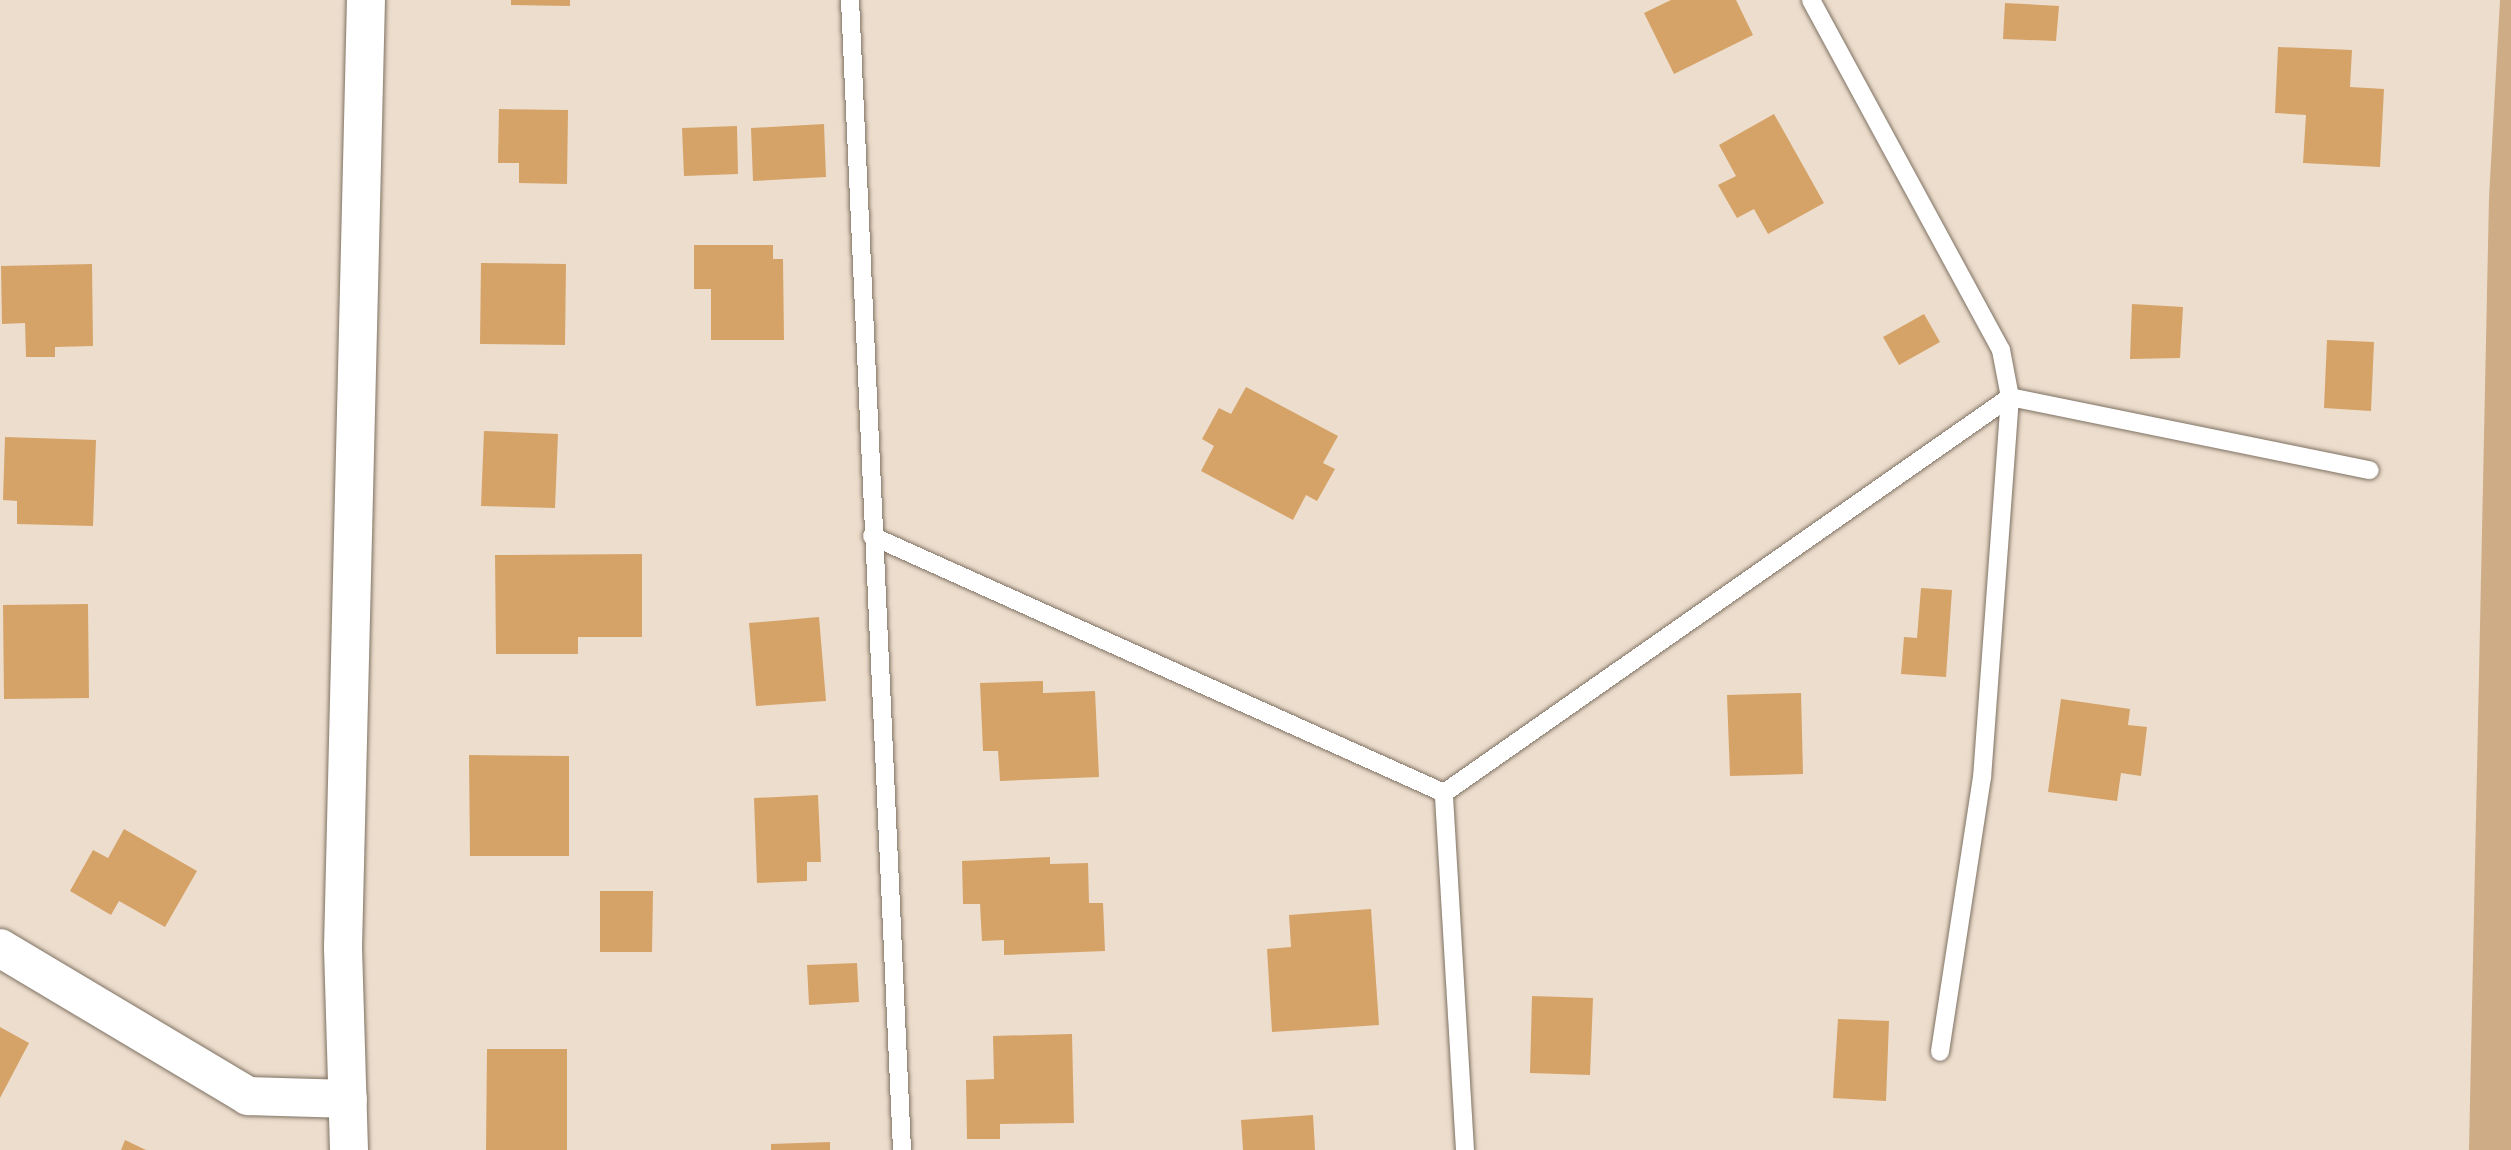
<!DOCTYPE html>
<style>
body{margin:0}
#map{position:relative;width:2511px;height:1150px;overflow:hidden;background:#edddcd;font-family:"Alegreya Sans",sans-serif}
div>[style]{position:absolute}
.green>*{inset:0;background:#ceac85}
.building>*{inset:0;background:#d5a368}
.roads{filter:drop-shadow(0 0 2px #7f7263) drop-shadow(0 0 2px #7f7263)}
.service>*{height:18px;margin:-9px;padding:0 9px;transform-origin:9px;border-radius:9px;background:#fff}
.minor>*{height:38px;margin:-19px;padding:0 19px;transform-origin:19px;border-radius:19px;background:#fff}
span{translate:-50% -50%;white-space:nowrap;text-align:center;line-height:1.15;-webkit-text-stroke:9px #faebda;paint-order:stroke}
</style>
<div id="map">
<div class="green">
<i style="clip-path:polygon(2500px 0,2511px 0,2511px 1150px,2469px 1150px,2489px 198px)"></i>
</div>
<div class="building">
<i style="clip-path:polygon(511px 0,570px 0,570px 6px,511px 5px)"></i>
<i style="clip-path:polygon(1671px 0,1736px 0,1753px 35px,1674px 74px,1644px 13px)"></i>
<i style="clip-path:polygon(2005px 3px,2059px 6px,2056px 41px,2003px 39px)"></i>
<i style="clip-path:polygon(2278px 47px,2352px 50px,2350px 87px,2384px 89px,2380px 167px,2303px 163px,2306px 115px,2275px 113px)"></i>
<i style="clip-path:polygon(499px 109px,568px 110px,567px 184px,519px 183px,519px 163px,498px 163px)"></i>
<i style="clip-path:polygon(1774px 114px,1824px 203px,1768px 234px,1754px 209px,1737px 218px,1718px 185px,1736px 176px,1719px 145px)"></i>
<i style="clip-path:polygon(824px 124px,826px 177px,753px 181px,751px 128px)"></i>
<i style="clip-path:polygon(737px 126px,738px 174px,684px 176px,682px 128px)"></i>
<i style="clip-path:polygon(694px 245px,773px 245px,773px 259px,783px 259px,784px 340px,711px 340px,711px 289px,694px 289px)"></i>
<i style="clip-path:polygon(481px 263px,566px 264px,565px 345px,480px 344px)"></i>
<i style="clip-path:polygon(92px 264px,93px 346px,55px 347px,55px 357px,26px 357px,25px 323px,2px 324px,1px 266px)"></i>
<i style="clip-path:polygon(2132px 304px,2183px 307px,2180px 358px,2130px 359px)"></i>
<i style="clip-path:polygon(1924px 314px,1940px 342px,1899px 365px,1883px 337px)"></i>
<i style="clip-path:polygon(2327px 340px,2374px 342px,2371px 411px,2324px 408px)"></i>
<i style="clip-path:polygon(1246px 387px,1338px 436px,1323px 463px,1335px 469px,1317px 501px,1306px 495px,1293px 520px,1201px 471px,1214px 446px,1202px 439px,1219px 408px,1231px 414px)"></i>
<i style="clip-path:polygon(484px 431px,558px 434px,555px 508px,481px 506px)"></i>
<i style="clip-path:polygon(5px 437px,96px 440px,93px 526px,17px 524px,17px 501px,3px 500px)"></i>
<i style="clip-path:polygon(642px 554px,642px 637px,578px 637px,578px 654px,496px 654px,495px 555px)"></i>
<i style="clip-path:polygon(1921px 588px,1952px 590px,1946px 677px,1901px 674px,1904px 637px,1917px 638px)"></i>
<i style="clip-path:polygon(88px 604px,89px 698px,4px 699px,3px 605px)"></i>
<i style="clip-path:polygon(819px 617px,826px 701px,756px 706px,749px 623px)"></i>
<i style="clip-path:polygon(1043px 681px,1043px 693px,1095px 691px,1099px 777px,1000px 781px,998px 751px,983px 751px,980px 683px)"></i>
<i style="clip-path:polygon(1801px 693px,1803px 774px,1730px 776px,1727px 695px)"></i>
<i style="clip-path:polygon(2061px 699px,2130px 709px,2128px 725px,2147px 727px,2141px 776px,2121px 773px,2117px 801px,2048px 792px)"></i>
<i style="clip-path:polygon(469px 755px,569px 756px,569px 856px,470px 856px)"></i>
<i style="clip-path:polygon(818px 795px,821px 862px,807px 862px,807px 881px,757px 883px,754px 798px)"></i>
<i style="clip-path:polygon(124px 829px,197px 871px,165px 927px,119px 901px,111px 915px,70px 891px,93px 850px,108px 858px)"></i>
<i style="clip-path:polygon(1050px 857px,1050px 864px,1088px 863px,1089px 903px,1103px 903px,1105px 951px,1004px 955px,1004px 940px,982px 941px,980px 904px,963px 904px,962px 861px)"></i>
<i style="clip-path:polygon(600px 891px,653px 891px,652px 952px,600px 952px)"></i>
<i style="clip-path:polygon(1371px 909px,1379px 1025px,1272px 1032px,1267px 949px,1291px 947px,1289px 915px)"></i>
<i style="clip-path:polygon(857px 963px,859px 1002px,809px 1005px,807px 965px)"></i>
<i style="clip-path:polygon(1532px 996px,1593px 998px,1590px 1075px,1530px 1073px)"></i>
<i style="clip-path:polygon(1838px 1019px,1889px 1021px,1886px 1101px,1833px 1098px)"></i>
<i style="clip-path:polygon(0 1027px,29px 1043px,0 1098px)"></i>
<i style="clip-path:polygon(1072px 1034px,1074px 1123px,1000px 1124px,1000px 1139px,967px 1139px,966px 1080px,994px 1079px,993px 1036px)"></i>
<i style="clip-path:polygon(487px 1049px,567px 1049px,567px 1150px,486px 1150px)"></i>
<i style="clip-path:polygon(1313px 1115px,1315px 1150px,1243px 1150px,1241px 1120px)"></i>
<i style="clip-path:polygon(125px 1140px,146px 1150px,121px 1150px)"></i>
<i style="clip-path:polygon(830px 1142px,830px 1150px,771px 1150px,771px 1144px)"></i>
</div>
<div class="roads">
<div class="service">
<i style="left:850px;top:0;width:1151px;rotate:87.41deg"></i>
<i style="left:1811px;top:0;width:398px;rotate:61.5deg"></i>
<i style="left:2001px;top:350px;width:48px;rotate:79.2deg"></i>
<i style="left:2010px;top:397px;width:381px;rotate:94.2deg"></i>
<i style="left:1982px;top:777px;width:278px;rotate:98.7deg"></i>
<i style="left:872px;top:536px;width:627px;rotate:24.19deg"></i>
<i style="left:1465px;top:1150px;width:358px;rotate:-93.4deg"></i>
<i style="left:1444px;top:793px;width:691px;rotate:-34.98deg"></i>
<i style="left:2010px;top:397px;width:367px;rotate:11.5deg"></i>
</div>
<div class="minor">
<i style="left:0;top:948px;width:289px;rotate:30.8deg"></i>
<i style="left:248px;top:1096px;width:100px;rotate:1.7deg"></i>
<i style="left:349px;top:1150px;width:203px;rotate:-91.7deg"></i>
<i style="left:343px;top:947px;width:947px;rotate:-88.61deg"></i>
</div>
</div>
</div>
